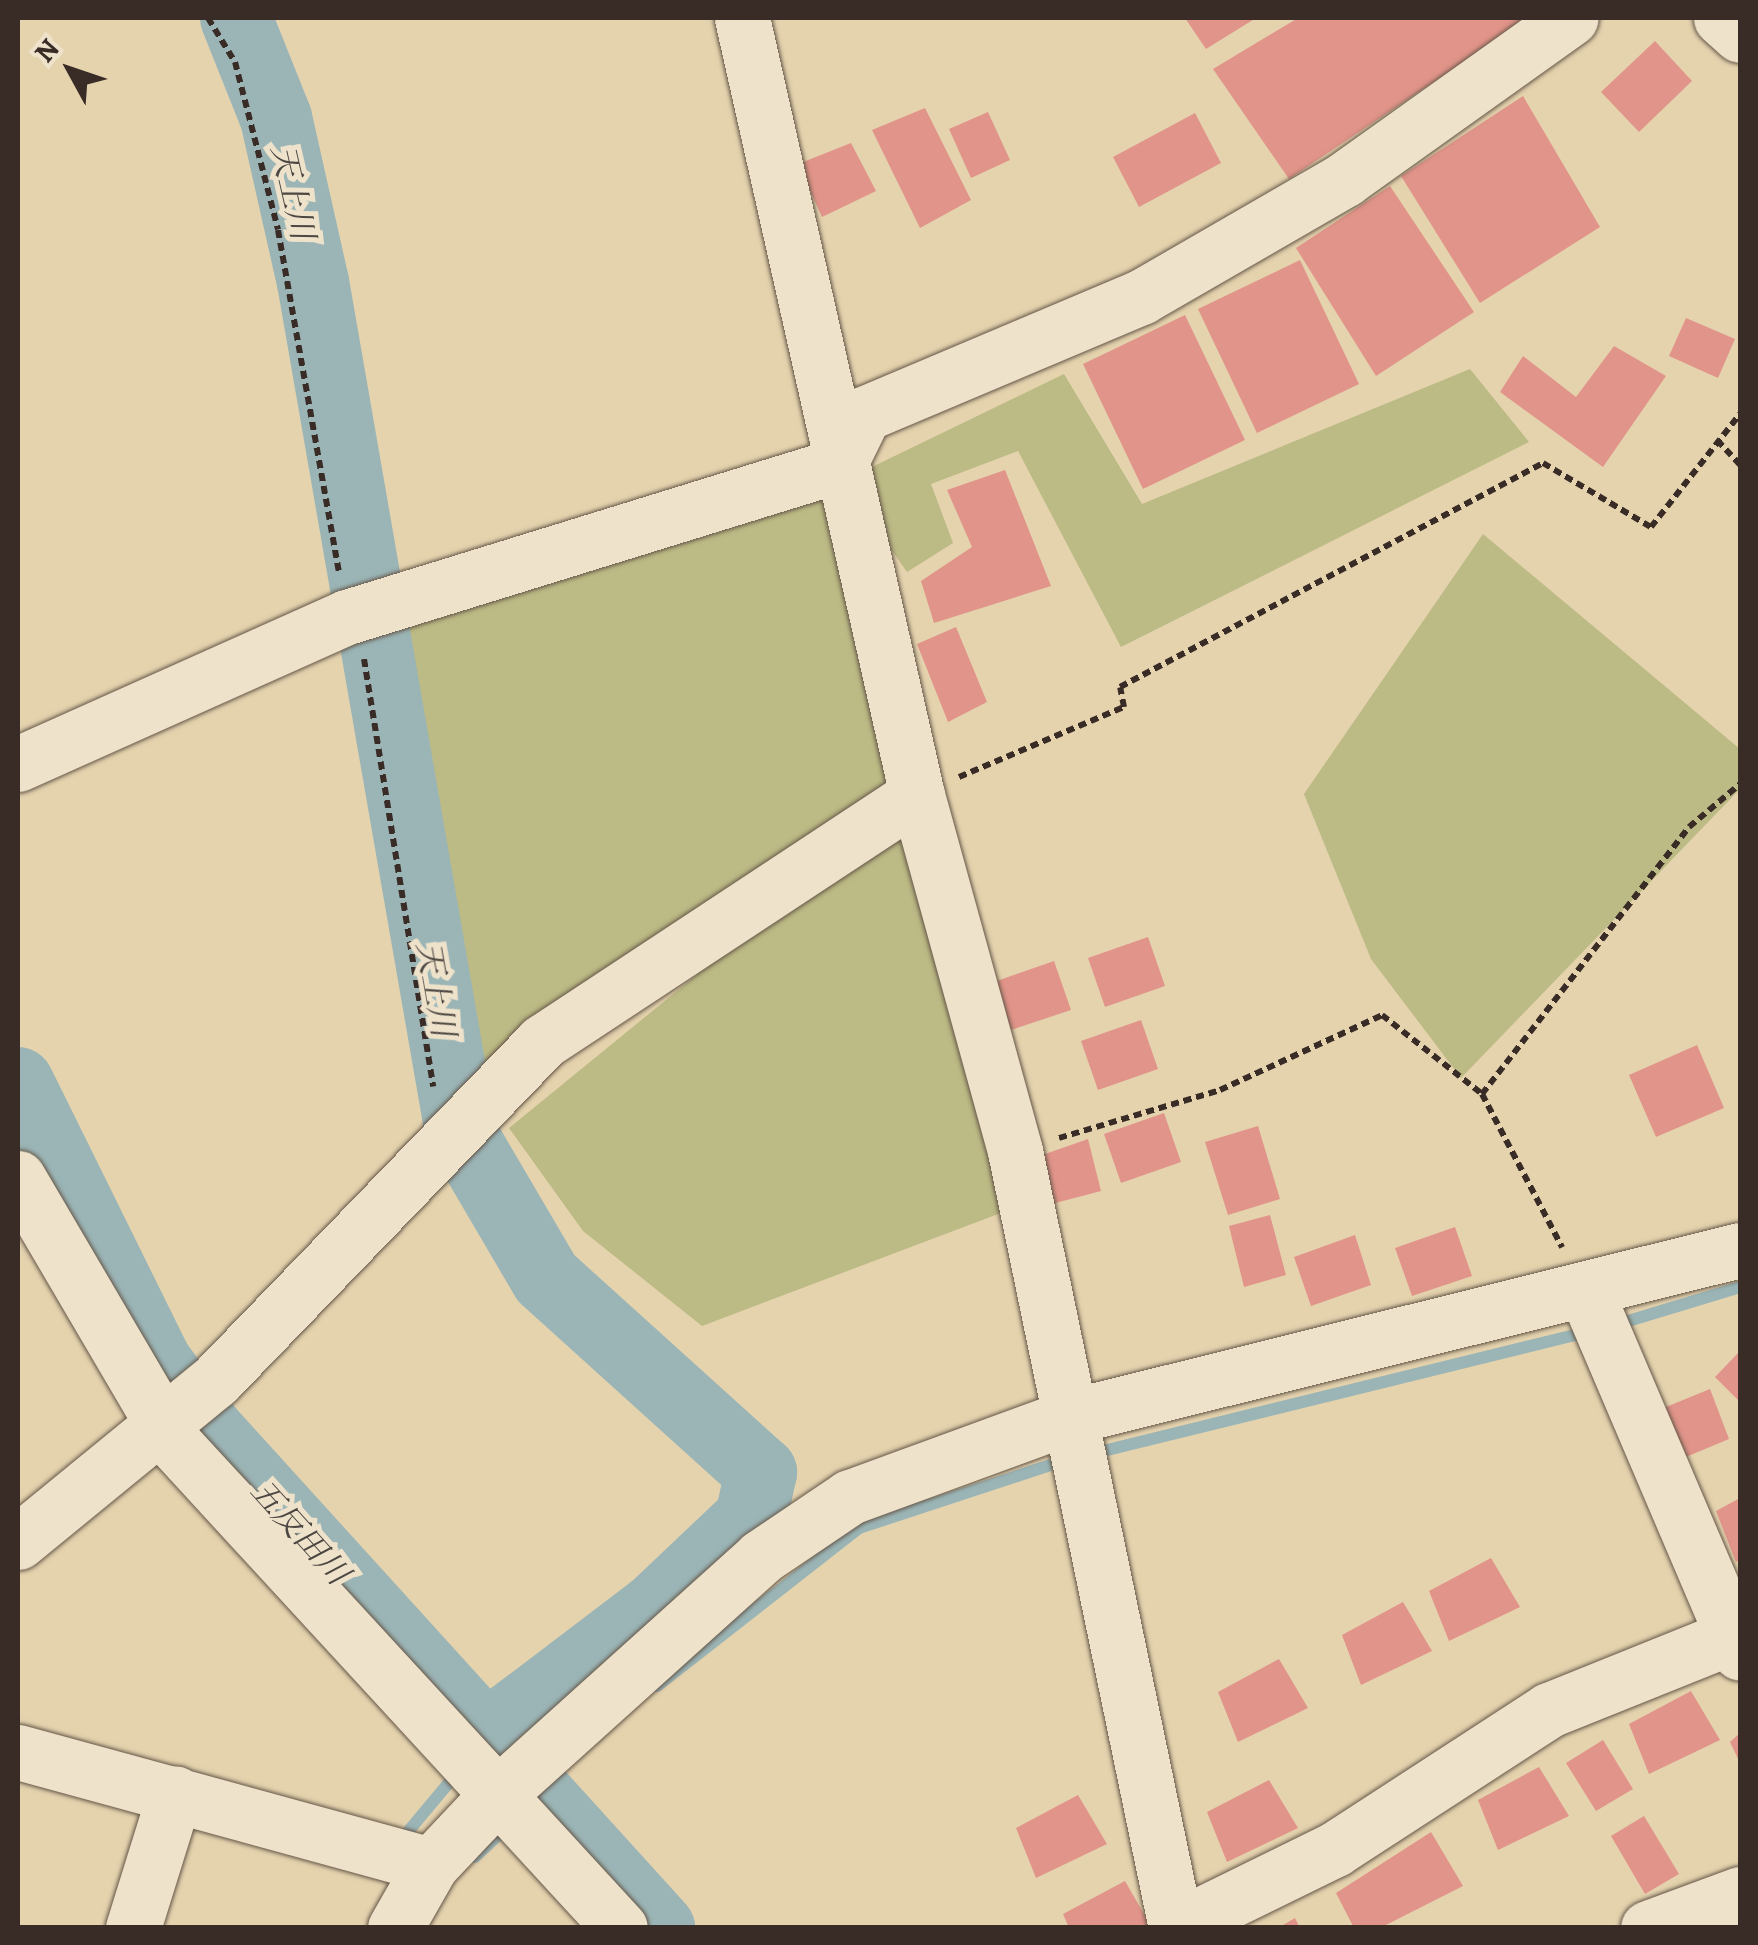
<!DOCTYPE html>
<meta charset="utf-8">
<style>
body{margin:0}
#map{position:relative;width:1758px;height:1945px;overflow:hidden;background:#e5d3ae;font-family:Alegreya,"Noto Serif JP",serif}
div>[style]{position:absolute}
.green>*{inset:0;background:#bcba85}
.stream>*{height:12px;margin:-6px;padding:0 6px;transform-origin:6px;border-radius:6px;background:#9bb5b6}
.river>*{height:72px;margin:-36px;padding:0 36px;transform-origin:36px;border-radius:36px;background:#9bb5b6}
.building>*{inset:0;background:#e19489}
.path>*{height:6px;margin-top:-3px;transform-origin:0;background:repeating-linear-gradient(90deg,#392c26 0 8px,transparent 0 13px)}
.roads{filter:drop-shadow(0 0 2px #645648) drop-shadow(0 0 2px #645648)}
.minor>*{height:55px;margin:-27.5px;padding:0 27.5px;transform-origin:27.5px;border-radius:27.5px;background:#eee2ca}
span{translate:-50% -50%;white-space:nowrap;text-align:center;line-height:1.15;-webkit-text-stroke:10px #eee2ca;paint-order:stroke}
.water-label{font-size:32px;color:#4d4743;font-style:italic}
.frame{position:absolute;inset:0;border:20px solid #392c26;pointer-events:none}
.north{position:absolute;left:20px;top:20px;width:100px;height:100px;-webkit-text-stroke:8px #eee2ca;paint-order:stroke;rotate:310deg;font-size:28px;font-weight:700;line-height:40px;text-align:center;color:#392c26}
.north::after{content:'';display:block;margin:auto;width:35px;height:45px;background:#392c26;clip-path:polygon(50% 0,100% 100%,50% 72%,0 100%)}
</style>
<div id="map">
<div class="green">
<i style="clip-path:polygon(1470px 369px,1529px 442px,1121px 647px,1018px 451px,931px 484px,953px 543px,907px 572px,845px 484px,1022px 1205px,702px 1326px,583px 1231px,509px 1128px,906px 804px,478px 1082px,400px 623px,843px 481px,1064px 374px,1142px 504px)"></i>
<i style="clip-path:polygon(1483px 534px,1740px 749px,1740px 789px,1461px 1078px,1371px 959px,1304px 794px)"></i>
</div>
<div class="stream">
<i style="left:1615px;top:1325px;width:131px;rotate:-16.9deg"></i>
<i style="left:1091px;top:1454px;width:515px;rotate:-13.82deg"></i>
<i style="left:657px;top:1686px;width:256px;rotate:-38deg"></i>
<i style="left:859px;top:1528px;width:218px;rotate:-18.2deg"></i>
<i style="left:526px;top:1808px;width:45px;rotate:-45.9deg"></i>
<i style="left:401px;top:1840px;width:87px;rotate:-50.1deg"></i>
<i style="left:475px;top:1857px;width:45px;rotate:-43.2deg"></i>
</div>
<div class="river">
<i style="left:236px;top:18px;width:108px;rotate:68.2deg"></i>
<i style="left:276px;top:118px;width:168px;rotate:77.3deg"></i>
<i style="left:313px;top:282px;width:864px;rotate:80.13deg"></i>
<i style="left:461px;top:1133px;width:168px;rotate:59.6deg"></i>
<i style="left:546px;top:1278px;width:290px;rotate:42.1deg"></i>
<i style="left:761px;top:1472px;width:47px;rotate:102.3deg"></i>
<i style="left:751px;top:1518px;width:132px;rotate:136.5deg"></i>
<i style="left:655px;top:1609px;width:208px;rotate:142.8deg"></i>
<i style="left:18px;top:1083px;width:313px;rotate:63.7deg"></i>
<i style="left:157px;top:1364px;width:83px;rotate:52.9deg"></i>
<i style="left:207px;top:1430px;width:673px;rotate:47.77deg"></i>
</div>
<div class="building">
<i style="clip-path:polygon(1185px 18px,1256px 18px,1206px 49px)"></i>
<i style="clip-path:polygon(1298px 18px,1529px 18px,1289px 179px,1213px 69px)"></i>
<i style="clip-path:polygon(1655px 41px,1692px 81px,1639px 132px,1601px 92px)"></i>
<i style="clip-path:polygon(1523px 96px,1600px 227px,1480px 303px,1401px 176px)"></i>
<i style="clip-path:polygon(925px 108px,971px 200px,920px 228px,872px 130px)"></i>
<i style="clip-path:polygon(988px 112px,1010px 160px,971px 178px,949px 129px)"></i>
<i style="clip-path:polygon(1195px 113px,1221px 163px,1139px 207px,1113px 157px)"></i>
<i style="clip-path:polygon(851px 143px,876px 191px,822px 217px,798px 164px)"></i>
<i style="clip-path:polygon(1390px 186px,1474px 312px,1376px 376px,1296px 248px)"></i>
<i style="clip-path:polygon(1300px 260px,1359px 384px,1257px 433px,1198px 309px)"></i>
<i style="clip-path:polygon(1185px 315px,1245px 440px,1143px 489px,1083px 364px)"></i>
<i style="clip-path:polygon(1686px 318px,1735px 339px,1718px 378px,1669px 356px)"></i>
<i style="clip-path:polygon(1614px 346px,1666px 376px,1603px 467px,1500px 392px,1523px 356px,1576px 397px)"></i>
<i style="clip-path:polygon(1005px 470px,1051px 586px,934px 623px,921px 581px,972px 547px,947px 490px)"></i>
<i style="clip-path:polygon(956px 627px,987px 702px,948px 722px,917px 644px)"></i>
<i style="clip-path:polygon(1148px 937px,1165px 986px,1105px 1007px,1088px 958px)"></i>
<i style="clip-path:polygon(1054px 961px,1071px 1010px,1011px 1030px,994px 982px)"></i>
<i style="clip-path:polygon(1141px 1020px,1158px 1069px,1098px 1090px,1081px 1041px)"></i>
<i style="clip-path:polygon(1697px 1045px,1724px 1108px,1656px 1137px,1629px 1075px)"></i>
<i style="clip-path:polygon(1164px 1113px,1181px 1162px,1121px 1183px,1104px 1134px)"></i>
<i style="clip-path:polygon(1258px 1126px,1280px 1199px,1228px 1215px,1205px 1142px)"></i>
<i style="clip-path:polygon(1088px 1139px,1101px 1191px,1044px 1206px,1028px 1160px)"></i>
<i style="clip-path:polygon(1270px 1215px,1286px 1275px,1244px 1287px,1229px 1226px)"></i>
<i style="clip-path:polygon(1455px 1227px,1472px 1276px,1412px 1296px,1395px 1248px)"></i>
<i style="clip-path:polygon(1355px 1235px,1371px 1285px,1311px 1306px,1294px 1257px)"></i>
<i style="clip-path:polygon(1740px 1351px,1740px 1402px,1715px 1377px)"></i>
<i style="clip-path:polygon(1710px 1389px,1729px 1439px,1681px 1459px,1661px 1409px)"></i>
<i style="clip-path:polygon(1740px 1498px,1740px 1560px,1736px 1562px,1716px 1511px)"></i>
<i style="clip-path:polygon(1491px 1558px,1520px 1607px,1449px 1641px,1429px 1591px)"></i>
<i style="clip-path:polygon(1403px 1602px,1432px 1651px,1361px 1685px,1342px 1635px)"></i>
<i style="clip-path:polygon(1279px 1659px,1308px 1708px,1238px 1742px,1218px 1692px)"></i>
<i style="clip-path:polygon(1691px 1691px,1720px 1740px,1649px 1774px,1629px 1724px)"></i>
<i style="clip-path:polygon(1740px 1733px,1740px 1763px,1730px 1742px)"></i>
<i style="clip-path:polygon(1603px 1740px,1633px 1789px,1596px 1811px,1566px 1763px)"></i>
<i style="clip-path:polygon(1539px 1767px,1569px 1816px,1498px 1850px,1478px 1800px)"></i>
<i style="clip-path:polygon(1269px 1780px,1298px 1828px,1227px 1862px,1207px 1812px)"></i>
<i style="clip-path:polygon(1078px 1795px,1107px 1844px,1036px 1878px,1016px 1828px)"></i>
<i style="clip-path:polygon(1644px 1816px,1679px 1874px,1645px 1894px,1611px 1836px)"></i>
<i style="clip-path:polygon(1431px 1832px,1463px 1886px,1380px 1928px,1354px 1928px,1336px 1893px)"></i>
<i style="clip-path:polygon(1125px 1881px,1152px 1928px,1069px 1928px,1063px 1914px)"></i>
<i style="clip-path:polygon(1295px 1918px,1300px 1928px,1278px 1928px)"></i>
</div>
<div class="path">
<i style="left:208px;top:18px;width:52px;rotate:58.5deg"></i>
<i style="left:235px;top:62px;width:173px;rotate:75.6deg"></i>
<i style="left:278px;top:230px;width:348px;rotate:79.9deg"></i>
<i style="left:1717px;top:440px;width:34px;rotate:47deg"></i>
<i style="left:364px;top:659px;width:433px;rotate:80.8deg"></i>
<i style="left:959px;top:777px;width:179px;rotate:-23deg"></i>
<i style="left:1124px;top:707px;width:20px;rotate:-101deg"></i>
<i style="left:1120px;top:687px;width:479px;rotate:-27.9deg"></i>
<i style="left:1543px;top:463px;width:126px;rotate:30.7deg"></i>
<i style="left:1651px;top:527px;width:144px;rotate:-51.8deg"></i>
<i style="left:1482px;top:1094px;width:338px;rotate:-52.2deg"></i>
<i style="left:1689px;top:827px;width:67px;rotate:-40.1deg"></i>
<i style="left:1059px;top:1138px;width:168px;rotate:-16.6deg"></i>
<i style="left:1220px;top:1090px;width:179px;rotate:-24.8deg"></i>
<i style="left:1382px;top:1015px;width:127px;rotate:38.3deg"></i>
<i style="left:1482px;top:1094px;width:173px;rotate:62.4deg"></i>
</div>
<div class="roads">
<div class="minor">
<i style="left:742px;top:18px;width:796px;rotate:77.31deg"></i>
<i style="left:917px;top:795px;width:369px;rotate:74.6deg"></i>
<i style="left:1015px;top:1151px;width:794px;rotate:78.29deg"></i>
<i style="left:1721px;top:18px;width:25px;rotate:42deg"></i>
<i style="left:18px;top:764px;width:360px;rotate:-24.1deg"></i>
<i style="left:347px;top:617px;width:515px;rotate:-17.17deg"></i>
<i style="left:839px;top:465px;width:57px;rotate:-63.9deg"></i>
<i style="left:864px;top:414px;width:301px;rotate:-22.9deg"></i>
<i style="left:1141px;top:297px;width:236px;rotate:-30deg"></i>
<i style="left:1345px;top:179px;width:277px;rotate:-35.5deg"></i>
<i style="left:18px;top:1178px;width:306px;rotate:59.6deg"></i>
<i style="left:173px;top:1442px;width:660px;rotate:47.39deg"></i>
<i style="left:1586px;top:1292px;width:392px;rotate:66.9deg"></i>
<i style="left:18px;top:1542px;width:256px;rotate:-39.3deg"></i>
<i style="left:216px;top:1380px;width:470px;rotate:-46deg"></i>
<i style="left:542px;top:1042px;width:449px;rotate:-33.4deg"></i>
<i style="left:18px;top:1752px;width:428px;rotate:15.3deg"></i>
<i style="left:1176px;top:1927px;width:177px;rotate:-26.1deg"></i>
<i style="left:1335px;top:1849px;width:255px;rotate:-33deg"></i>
<i style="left:1549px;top:1710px;width:196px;rotate:-21.9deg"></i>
<i style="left:133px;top:1928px;width:141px;rotate:-72.7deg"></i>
<i style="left:395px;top:1928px;width:73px;rotate:-60.3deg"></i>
<i style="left:431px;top:1865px;width:96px;rotate:-46.7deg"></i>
<i style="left:497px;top:1795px;width:355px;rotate:-42deg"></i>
<i style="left:761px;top:1557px;width:107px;rotate:-34deg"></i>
<i style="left:850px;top:1497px;width:233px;rotate:-20.1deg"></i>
<i style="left:1069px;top:1417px;width:691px;rotate:-13.98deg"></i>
<i style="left:1648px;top:1928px;width:98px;rotate:-20.3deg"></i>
</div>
</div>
<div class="water-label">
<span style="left:293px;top:192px;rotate:77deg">天上川</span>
<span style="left:436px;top:989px;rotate:80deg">天上川</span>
<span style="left:300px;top:1532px;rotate:48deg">五反田川</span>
</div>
<div class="frame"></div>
<div class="north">N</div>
</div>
